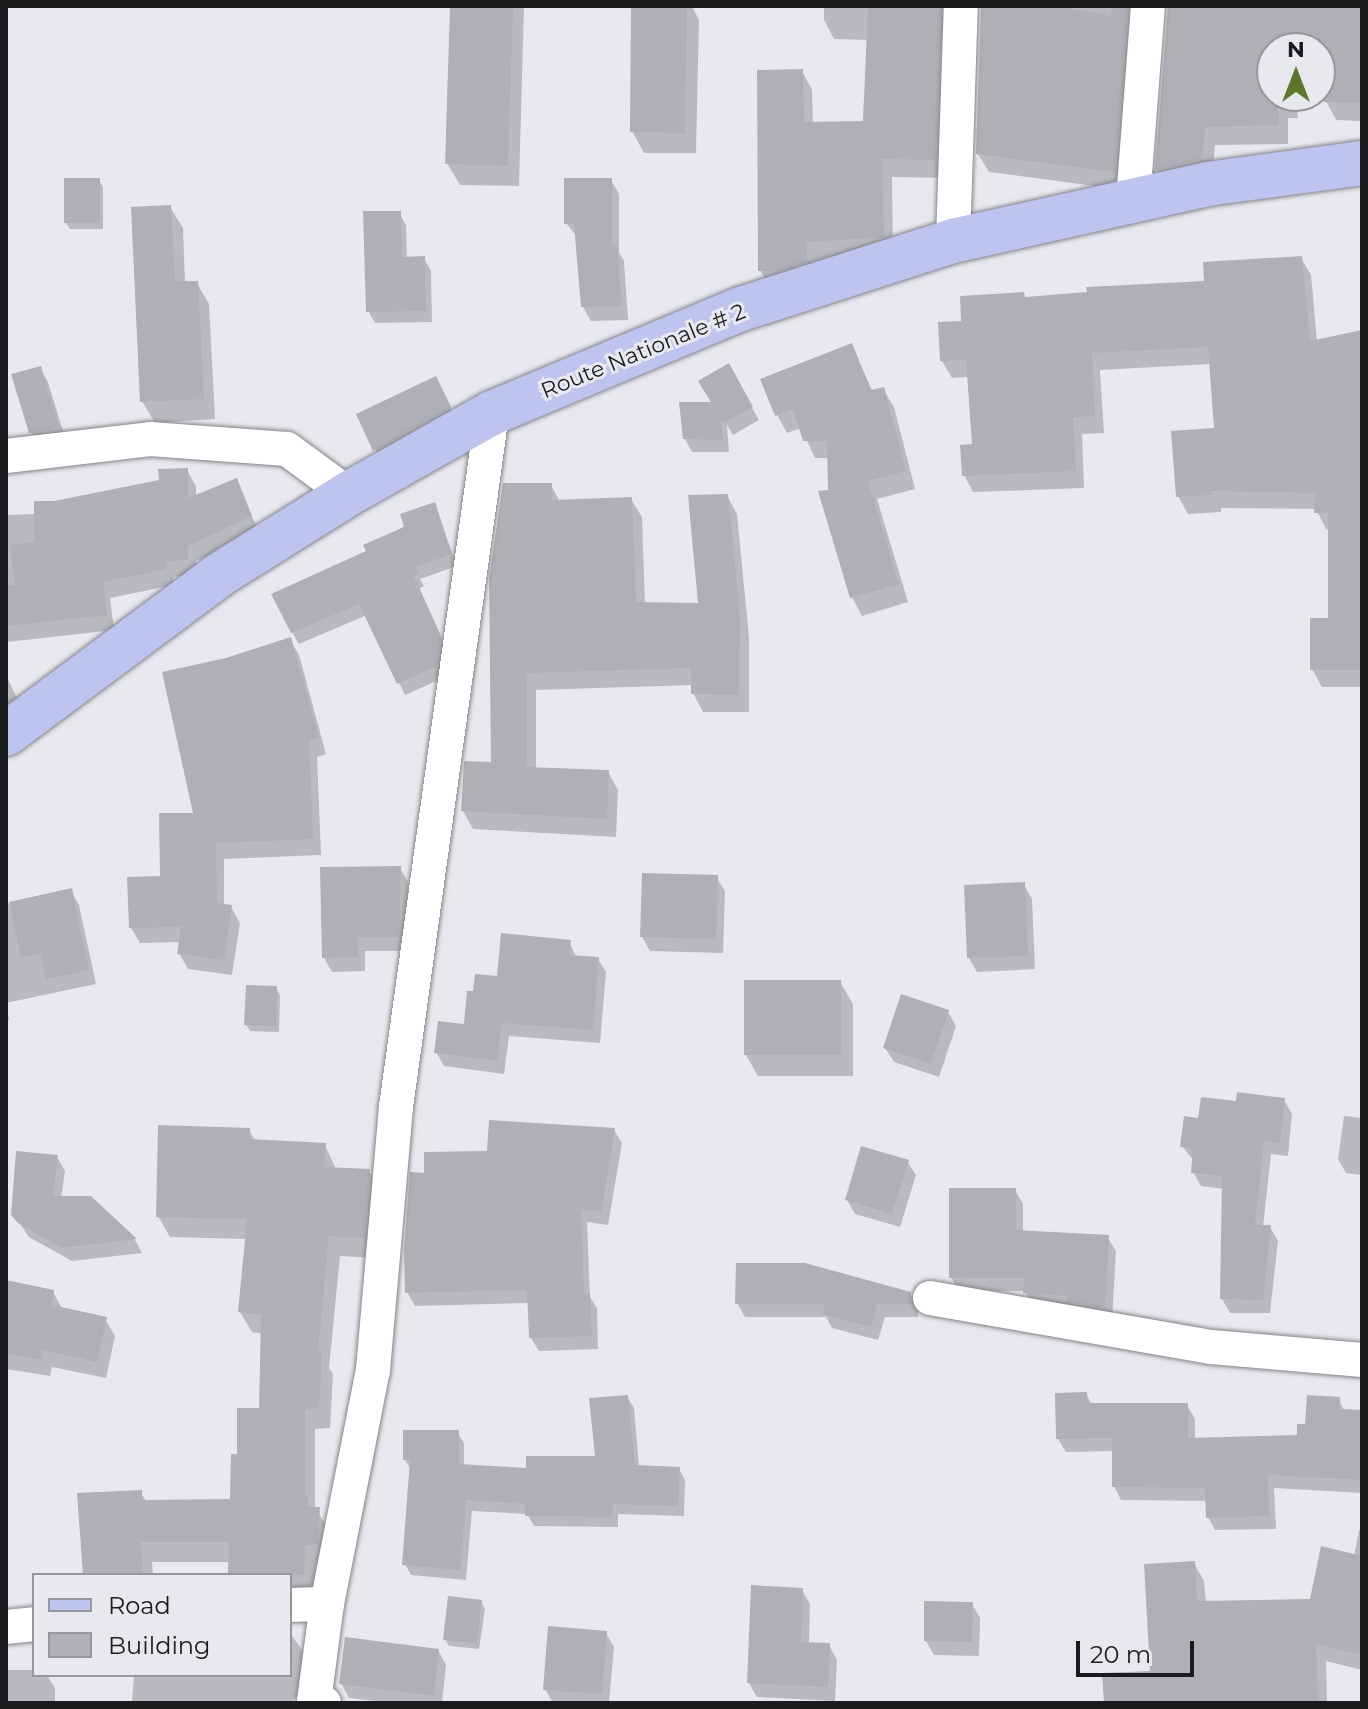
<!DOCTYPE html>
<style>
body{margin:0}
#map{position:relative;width:1368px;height:1709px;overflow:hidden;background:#e8e9ee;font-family:Montserrat,sans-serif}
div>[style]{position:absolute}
.shadow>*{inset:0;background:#0003}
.building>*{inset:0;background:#afb0b6}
.roads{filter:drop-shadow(0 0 2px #838489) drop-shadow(0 0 2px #838489)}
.street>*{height:34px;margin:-17px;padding:0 17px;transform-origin:17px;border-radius:17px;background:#fff}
.primary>*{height:44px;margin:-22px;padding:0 22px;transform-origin:22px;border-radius:22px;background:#bcc4ef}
span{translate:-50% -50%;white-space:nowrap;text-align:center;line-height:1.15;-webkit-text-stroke:6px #e8e9ee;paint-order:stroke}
.street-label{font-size:22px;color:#1a1b1d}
.frame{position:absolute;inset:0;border:8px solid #1a1b1d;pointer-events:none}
.legend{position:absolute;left:32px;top:1573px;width:260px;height:104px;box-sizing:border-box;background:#e8e9ee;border:2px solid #96979a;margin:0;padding:10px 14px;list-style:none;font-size:24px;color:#1a1b1d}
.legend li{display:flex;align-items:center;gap:16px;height:40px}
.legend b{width:40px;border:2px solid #96979a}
.north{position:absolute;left:1256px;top:32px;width:80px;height:80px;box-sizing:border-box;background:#e8e9ee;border:2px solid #96979a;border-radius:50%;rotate:0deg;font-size:22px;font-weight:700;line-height:32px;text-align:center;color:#1a1b1d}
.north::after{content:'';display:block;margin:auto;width:28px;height:36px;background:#5d7729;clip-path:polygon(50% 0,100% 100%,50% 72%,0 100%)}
.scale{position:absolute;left:1076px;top:1641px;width:118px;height:36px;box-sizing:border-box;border:4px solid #1a1b1d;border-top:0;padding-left:10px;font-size:24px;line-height:28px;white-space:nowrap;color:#1a1b1d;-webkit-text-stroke:6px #e8e9ee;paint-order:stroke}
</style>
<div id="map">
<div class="shadow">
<i style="clip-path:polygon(452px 6px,524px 6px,519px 186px,460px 185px,447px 163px)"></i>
<i style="clip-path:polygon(633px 6px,692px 6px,699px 20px,696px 153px,644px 153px,632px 131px)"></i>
<i style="clip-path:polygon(824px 6px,1156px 6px,1125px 190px,989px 172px,978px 154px,983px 7px,963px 6px,945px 178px,892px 177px,893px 255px,816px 261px,816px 280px,771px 289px,760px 270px,802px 71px,812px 90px,813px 124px,865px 122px,869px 40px,834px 39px,824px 20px)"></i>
<i style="clip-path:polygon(1166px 6px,1362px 6px,1362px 121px,1336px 120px,1326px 101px,1320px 80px,1320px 48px,1272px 48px,1272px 96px,1296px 96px,1298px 118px,1288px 118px,1288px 144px,1215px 145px,1212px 178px,1168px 188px,1157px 170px,1170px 7px)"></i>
<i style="clip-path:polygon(99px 180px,103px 187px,103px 229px,70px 229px,66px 223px)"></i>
<i style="clip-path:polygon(611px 180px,619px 194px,619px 252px,624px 261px,628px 320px,591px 321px,583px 307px,577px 237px,566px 223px)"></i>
<i style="clip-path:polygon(170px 207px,183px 228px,185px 283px,197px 283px,209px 304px,215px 419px,155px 423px,142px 401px)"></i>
<i style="clip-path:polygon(399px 213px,406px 225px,407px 259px,424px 258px,431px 271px,432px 322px,375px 323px,368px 311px)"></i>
<i style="clip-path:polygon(1301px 258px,1311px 275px,1317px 341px,1362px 332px,1362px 687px,1322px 687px,1312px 669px,1330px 620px,1330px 530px,1326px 529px,1316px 509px,1221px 508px,1221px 512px,1188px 514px,1178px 496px,1216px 430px,1212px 364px,1100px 370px,1104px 433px,1082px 434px,1084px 488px,973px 492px,964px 475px,974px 446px,969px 377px,952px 378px,942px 361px,963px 323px,1023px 294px,1026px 299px,1206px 283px)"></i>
<i style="clip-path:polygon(851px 345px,873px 392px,883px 389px,894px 407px,915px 489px,877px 499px,908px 602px,862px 616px,852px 597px,830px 492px,829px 458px,815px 458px,801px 428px,787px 433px,777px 415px)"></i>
<i style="clip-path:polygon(728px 366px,759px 420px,733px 435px,727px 425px,729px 452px,692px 452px,685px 439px,714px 404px)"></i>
<i style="clip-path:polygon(40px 368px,48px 382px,66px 441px,39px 446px,31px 432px)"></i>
<i style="clip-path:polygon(443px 393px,457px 422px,383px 464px,358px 415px)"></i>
<i style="clip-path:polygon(187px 470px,196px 486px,196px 497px,236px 481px,259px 532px,196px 561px,196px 574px,173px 577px,174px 585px,110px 598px,114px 630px,7px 642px,6px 515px,36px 514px,54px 503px,161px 481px)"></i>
<i style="clip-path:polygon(551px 485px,560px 502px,631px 499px,642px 517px,645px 604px,700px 605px,727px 496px,737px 514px,749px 637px,749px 712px,703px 712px,693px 693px,693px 685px,536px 690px,536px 769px,608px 772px,618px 790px,616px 837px,473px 829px,463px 811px,493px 764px)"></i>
<i style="clip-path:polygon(434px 505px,457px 566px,420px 579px,424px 586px,419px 589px,447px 650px,443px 678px,405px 695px,367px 615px,299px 644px,292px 632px,368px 552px)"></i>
<i style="clip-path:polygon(290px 640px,299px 655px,326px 754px,317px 757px,321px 855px,224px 859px,224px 906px,231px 907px,240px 923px,232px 975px,188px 969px,179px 953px,181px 942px,140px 943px,131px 928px,196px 815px,226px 660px)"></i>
<i style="clip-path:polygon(6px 675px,22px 709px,6px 715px)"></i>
<i style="clip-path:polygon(400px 868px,408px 882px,406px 951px,365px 951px,365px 971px,332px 972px,324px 958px)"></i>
<i style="clip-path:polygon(716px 877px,725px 891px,723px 953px,650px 951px,642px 937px)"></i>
<i style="clip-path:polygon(1024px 885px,1032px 899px,1035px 969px,977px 972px,969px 958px)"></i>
<i style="clip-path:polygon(71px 891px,79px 905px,96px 984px,6px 1003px,9px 1020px,6px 1021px,6px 905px)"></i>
<i style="clip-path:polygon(569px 942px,577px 958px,598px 959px,606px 972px,600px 1043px,509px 1036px,504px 1074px,444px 1066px,436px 1052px,465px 1027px,475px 994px)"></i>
<i style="clip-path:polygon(840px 982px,853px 1004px,853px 1076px,758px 1076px,746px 1055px)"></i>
<i style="clip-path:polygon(276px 988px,280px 995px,279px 1032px,250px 1031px,246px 1024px)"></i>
<i style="clip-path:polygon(948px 1012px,956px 1026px,939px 1077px,894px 1062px,885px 1048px)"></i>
<i style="clip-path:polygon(1284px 1100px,1292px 1114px,1288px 1156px,1271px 1154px,1263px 1227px,1270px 1227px,1278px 1241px,1270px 1313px,1230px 1313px,1222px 1299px,1224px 1189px,1201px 1186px,1193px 1172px,1194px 1161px,1182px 1146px,1200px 1120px,1237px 1103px)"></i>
<i style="clip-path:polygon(1344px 1116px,1362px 1118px,1362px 1175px,1346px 1173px,1338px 1159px)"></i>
<i style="clip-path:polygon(249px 1130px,256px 1142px,325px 1145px,336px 1169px,369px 1171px,381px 1192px,375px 1258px,340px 1256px,329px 1368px,333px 1374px,330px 1428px,315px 1429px,315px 1509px,330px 1530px,329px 1566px,316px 1565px,315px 1597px,290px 1596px,290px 1575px,230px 1575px,231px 1562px,152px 1562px,153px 1575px,85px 1575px,140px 1492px,147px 1502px,232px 1501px,239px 1456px,261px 1410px,263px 1334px,252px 1332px,240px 1312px,247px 1239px,170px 1237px,158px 1216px)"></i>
<i style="clip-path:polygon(614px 1130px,622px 1143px,608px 1225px,587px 1222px,590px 1297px,597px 1308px,598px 1349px,539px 1351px,531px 1338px,529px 1303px,415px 1306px,407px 1292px,426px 1175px,489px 1153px)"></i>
<i style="clip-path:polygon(57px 1157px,65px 1171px,61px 1198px,90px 1198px,135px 1240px,142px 1253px,72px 1261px,29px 1237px,14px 1215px)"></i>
<i style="clip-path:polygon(907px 1161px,916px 1175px,900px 1227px,855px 1214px,847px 1200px)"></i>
<i style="clip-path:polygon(1015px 1190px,1023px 1204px,1023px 1232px,1107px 1237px,1116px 1251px,1112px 1321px,1033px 1307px,1025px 1291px,959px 1291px,951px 1277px)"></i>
<i style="clip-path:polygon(6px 1282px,53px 1292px,63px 1310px,105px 1319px,115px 1336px,106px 1378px,52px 1367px,50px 1376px,6px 1369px)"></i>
<i style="clip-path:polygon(910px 1294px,918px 1308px,918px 1317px,885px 1317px,878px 1340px,832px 1328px,826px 1317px,745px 1317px,737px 1303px)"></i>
<i style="clip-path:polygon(1086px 1394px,1092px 1405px,1187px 1405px,1195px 1419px,1195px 1440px,1298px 1437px,1338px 1399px,1345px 1411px,1362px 1412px,1362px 1493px,1274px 1488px,1276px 1529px,1215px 1530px,1208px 1517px,1207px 1501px,1121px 1500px,1114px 1486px,1114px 1451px,1066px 1452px,1058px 1439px)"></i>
<i style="clip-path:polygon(627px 1397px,634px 1408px,639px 1467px,679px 1469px,685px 1480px,684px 1516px,618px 1514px,618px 1527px,534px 1526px,527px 1514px,472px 1511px,466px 1580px,411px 1575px,405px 1564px,412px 1471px,405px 1460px,457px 1432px,464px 1443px,464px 1466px,528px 1470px,597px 1458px)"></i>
<i style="clip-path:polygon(1359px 1530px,1362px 1531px,1362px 1670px,1326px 1661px,1327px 1703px,1106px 1703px,1152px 1673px,1194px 1563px,1204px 1581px,1206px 1603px,1311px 1601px,1354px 1556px)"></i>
<i style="clip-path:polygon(802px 1590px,810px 1604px,809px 1644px,829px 1645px,837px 1660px,835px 1701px,757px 1697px,749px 1683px)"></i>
<i style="clip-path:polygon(481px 1602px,485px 1609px,479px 1649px,449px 1646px,445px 1639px)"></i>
<i style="clip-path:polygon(972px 1604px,980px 1618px,979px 1656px,934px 1655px,926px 1641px)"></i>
<i style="clip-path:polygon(290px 1633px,312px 1664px,310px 1685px,290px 1703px,132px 1703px,134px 1675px,290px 1675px)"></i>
<i style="clip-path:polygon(606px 1633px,614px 1647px,609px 1703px,553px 1703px,545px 1689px)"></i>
<i style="clip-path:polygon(438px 1650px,446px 1665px,442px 1703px,393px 1703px,349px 1698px,341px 1683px)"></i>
<i style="clip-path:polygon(6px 1670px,34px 1670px,34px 1675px,47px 1675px,55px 1688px,55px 1703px,6px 1703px)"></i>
</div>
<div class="building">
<i style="clip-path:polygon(450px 6px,513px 6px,508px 166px,445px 164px)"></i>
<i style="clip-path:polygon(631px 6px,687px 6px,685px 133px,630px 132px)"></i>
<i style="clip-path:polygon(868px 6px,941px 6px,936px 160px,882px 159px,884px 237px,807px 242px,807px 262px,778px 271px,758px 271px,757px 70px,803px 69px,804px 122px,863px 121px)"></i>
<i style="clip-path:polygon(981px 6px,1055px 6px,1111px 16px,1112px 6px,1128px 6px,1115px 172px,976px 154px)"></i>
<i style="clip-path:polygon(1168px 6px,1362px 6px,1362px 103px,1324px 102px,1320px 48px,1310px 48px,1308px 41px,1272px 48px,1272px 96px,1288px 96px,1288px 100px,1278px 100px,1279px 125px,1205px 127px,1202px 159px,1155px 170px)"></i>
<i style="clip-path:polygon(64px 178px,100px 178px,100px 223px,64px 223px)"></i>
<i style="clip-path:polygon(564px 178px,612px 178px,612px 245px,617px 245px,622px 306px,581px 307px,574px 224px,564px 224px)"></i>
<i style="clip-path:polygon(171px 205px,175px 281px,198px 281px,204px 399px,140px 402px,131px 207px)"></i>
<i style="clip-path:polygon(363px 211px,401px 211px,402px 257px,425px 256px,426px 311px,366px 312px)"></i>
<i style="clip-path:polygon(1302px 256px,1310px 341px,1362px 330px,1362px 670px,1310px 670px,1310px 618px,1328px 618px,1328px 513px,1314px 513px,1315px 493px,1212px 491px,1213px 495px,1176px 497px,1171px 431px,1214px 428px,1208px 347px,1092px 353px,1095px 416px,1073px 417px,1076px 471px,962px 476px,960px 445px,972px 444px,966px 360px,940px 361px,938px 322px,961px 321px,960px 296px,1024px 292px,1025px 297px,1087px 292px,1086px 287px,1204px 281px,1203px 262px)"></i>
<i style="clip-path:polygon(852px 343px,871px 390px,884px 387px,906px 471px,868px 481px,899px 584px,850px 598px,818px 491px,828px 490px,827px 441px,803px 441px,793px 409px,775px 416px,760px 379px)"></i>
<i style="clip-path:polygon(729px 363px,753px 407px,724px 423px,721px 419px,723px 440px,683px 439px,679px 402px,711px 402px,698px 381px)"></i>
<i style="clip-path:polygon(41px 366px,59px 427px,29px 433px,11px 374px)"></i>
<i style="clip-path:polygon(436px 376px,451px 407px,373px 451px,356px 414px)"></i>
<i style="clip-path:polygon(188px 468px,188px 498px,237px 478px,252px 516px,188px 546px,188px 559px,166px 562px,167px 569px,103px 582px,107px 615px,6px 626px,6px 586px,15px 585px,10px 545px,34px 542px,34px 501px,54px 501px,159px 480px,158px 469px)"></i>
<i style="clip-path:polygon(503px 483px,552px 483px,552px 500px,632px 497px,636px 602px,698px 603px,688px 495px,728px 494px,740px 617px,739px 695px,691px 694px,691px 668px,527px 673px,527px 767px,609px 770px,607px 819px,461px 811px,464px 761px,491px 762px,489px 579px)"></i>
<i style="clip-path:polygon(435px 502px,452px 554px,415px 567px,419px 574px,414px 576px,441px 636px,437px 666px,397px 684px,359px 604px,291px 633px,271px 594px,366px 551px,363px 545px,404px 527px,400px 514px)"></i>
<i style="clip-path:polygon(291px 637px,319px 738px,309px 741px,313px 839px,216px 843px,217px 903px,232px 905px,224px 960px,177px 954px,181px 927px,129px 928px,127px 877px,160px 876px,159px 813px,193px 813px,162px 672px,226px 658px)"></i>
<i style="clip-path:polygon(401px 866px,399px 937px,358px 937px,358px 957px,322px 958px,320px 867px)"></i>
<i style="clip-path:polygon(642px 873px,718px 875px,716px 939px,640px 937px)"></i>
<i style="clip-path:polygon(1025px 882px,1028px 956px,967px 958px,964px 885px)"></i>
<i style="clip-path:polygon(72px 888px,89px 970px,46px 979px,40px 954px,21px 957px,9px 902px)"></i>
<i style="clip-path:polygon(501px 933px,571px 940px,569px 955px,599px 957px,593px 1030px,502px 1023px,497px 1061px,434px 1053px,438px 1021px,464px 1024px,467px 991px,473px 991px,475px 974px,497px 976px)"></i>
<i style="clip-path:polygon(744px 980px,841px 980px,841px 1055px,744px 1055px)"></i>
<i style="clip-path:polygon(246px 985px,277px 986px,276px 1026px,244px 1025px)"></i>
<i style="clip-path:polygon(901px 994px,949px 1010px,931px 1064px,883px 1048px)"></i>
<i style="clip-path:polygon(1237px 1092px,1285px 1098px,1280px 1143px,1264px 1141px,1255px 1225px,1271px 1225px,1263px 1300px,1220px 1299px,1222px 1176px,1191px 1173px,1193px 1148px,1180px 1147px,1184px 1116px,1198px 1118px,1201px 1097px,1236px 1101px)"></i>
<i style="clip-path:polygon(489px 1120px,615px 1128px,601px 1212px,581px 1209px,584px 1293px,590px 1293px,592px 1336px,529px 1338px,527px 1290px,405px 1293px,404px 1250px,410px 1172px,424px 1173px,424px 1152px,487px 1151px)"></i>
<i style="clip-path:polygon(158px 1125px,250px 1128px,250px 1139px,326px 1143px,324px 1167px,370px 1169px,364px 1238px,329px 1236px,318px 1351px,322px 1351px,319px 1408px,305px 1409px,305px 1496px,308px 1496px,307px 1507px,320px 1507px,318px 1544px,305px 1545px,304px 1575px,228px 1574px,229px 1542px,141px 1542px,143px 1575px,83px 1575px,77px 1493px,142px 1490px,142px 1500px,230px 1499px,231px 1454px,237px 1454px,237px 1408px,259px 1408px,261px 1315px,238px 1312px,247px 1219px,156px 1217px)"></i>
<i style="clip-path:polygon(861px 1146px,909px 1160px,892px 1214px,845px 1200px)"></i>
<i style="clip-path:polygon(16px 1151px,58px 1155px,53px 1196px,91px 1196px,137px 1239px,62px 1248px,18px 1223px,11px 1215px)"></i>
<i style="clip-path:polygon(949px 1188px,1016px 1188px,1016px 1230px,1109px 1235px,1105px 1308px,1067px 1302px,1067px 1296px,1023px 1293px,1024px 1278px,949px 1278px)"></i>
<i style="clip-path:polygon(736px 1263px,805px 1263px,911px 1292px,911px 1304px,877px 1304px,871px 1327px,822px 1314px,825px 1304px,735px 1304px)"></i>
<i style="clip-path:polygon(6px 1280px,54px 1290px,52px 1305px,107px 1317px,97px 1362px,43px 1350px,41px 1360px,6px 1353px)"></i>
<i style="clip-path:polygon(1087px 1392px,1088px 1403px,1188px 1403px,1188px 1438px,1297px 1435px,1297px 1424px,1305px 1424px,1307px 1395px,1340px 1397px,1340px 1409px,1362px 1410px,1362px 1480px,1268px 1475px,1269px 1516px,1206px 1518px,1205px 1488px,1112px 1487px,1112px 1438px,1056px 1439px,1055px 1393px)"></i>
<i style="clip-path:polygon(628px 1395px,635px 1465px,680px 1467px,678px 1506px,613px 1504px,612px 1517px,525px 1516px,525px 1504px,466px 1500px,460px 1570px,402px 1565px,410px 1460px,403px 1460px,403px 1430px,459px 1430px,459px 1464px,526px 1468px,526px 1456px,595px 1456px,589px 1398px)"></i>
<i style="clip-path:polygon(1321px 1546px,1362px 1556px,1362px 1655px,1316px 1644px,1318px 1703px,1104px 1703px,1102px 1673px,1150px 1671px,1144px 1564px,1195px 1561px,1197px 1601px,1310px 1599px)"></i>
<i style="clip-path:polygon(751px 1585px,803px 1588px,801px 1642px,830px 1643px,828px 1687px,747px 1683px)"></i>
<i style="clip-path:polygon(448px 1596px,482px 1600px,477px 1643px,443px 1640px)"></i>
<i style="clip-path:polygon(924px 1601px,973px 1602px,972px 1642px,924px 1641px)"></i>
<i style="clip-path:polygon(548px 1626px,607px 1631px,602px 1694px,543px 1690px)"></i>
<i style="clip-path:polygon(345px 1637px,439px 1649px,434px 1696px,339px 1684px)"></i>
</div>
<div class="roads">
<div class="street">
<i style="left:1133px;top:200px;width:195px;rotate:-85.6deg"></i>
<i style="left:953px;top:241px;width:235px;rotate:-88.1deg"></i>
<i style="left:6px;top:456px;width:145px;rotate:-6.7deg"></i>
<i style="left:150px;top:439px;width:137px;rotate:4.2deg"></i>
<i style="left:287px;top:449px;width:76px;rotate:36.4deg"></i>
<i style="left:930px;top:1298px;width:285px;rotate:9.9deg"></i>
<i style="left:1211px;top:1347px;width:152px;rotate:4.9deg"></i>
<i style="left:290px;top:1605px;width:37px;rotate:-2deg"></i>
<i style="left:327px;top:1604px;width:238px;rotate:-78.9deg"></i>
<i style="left:373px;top:1370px;width:264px;rotate:-85deg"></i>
<i style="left:396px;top:1107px;width:701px;rotate:-82.12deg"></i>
<i style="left:6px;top:1627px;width:28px;rotate:-6deg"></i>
<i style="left:324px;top:1703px;width:10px;rotate:-169deg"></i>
<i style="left:314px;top:1701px;width:98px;rotate:-82.4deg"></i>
</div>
<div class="primary">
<i style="left:6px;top:734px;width:266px;rotate:-36.7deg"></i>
<i style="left:219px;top:575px;width:152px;rotate:-32.1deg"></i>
<i style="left:348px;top:494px;width:165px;rotate:-29.4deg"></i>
<i style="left:492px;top:413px;width:270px;rotate:-22.7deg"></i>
<i style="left:741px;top:309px;width:223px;rotate:-17.8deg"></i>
<i style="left:953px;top:241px;width:260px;rotate:-12.6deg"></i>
<i style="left:1207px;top:184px;width:156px;rotate:-7.7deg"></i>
</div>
</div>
<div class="street-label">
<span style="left:643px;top:351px;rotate:-22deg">Route Nationale # 2</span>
</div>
<div class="frame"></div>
<ul class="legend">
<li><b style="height:10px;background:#bcc4ef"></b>Road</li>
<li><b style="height:22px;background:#afb0b6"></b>Building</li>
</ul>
<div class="north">N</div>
<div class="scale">20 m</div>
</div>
